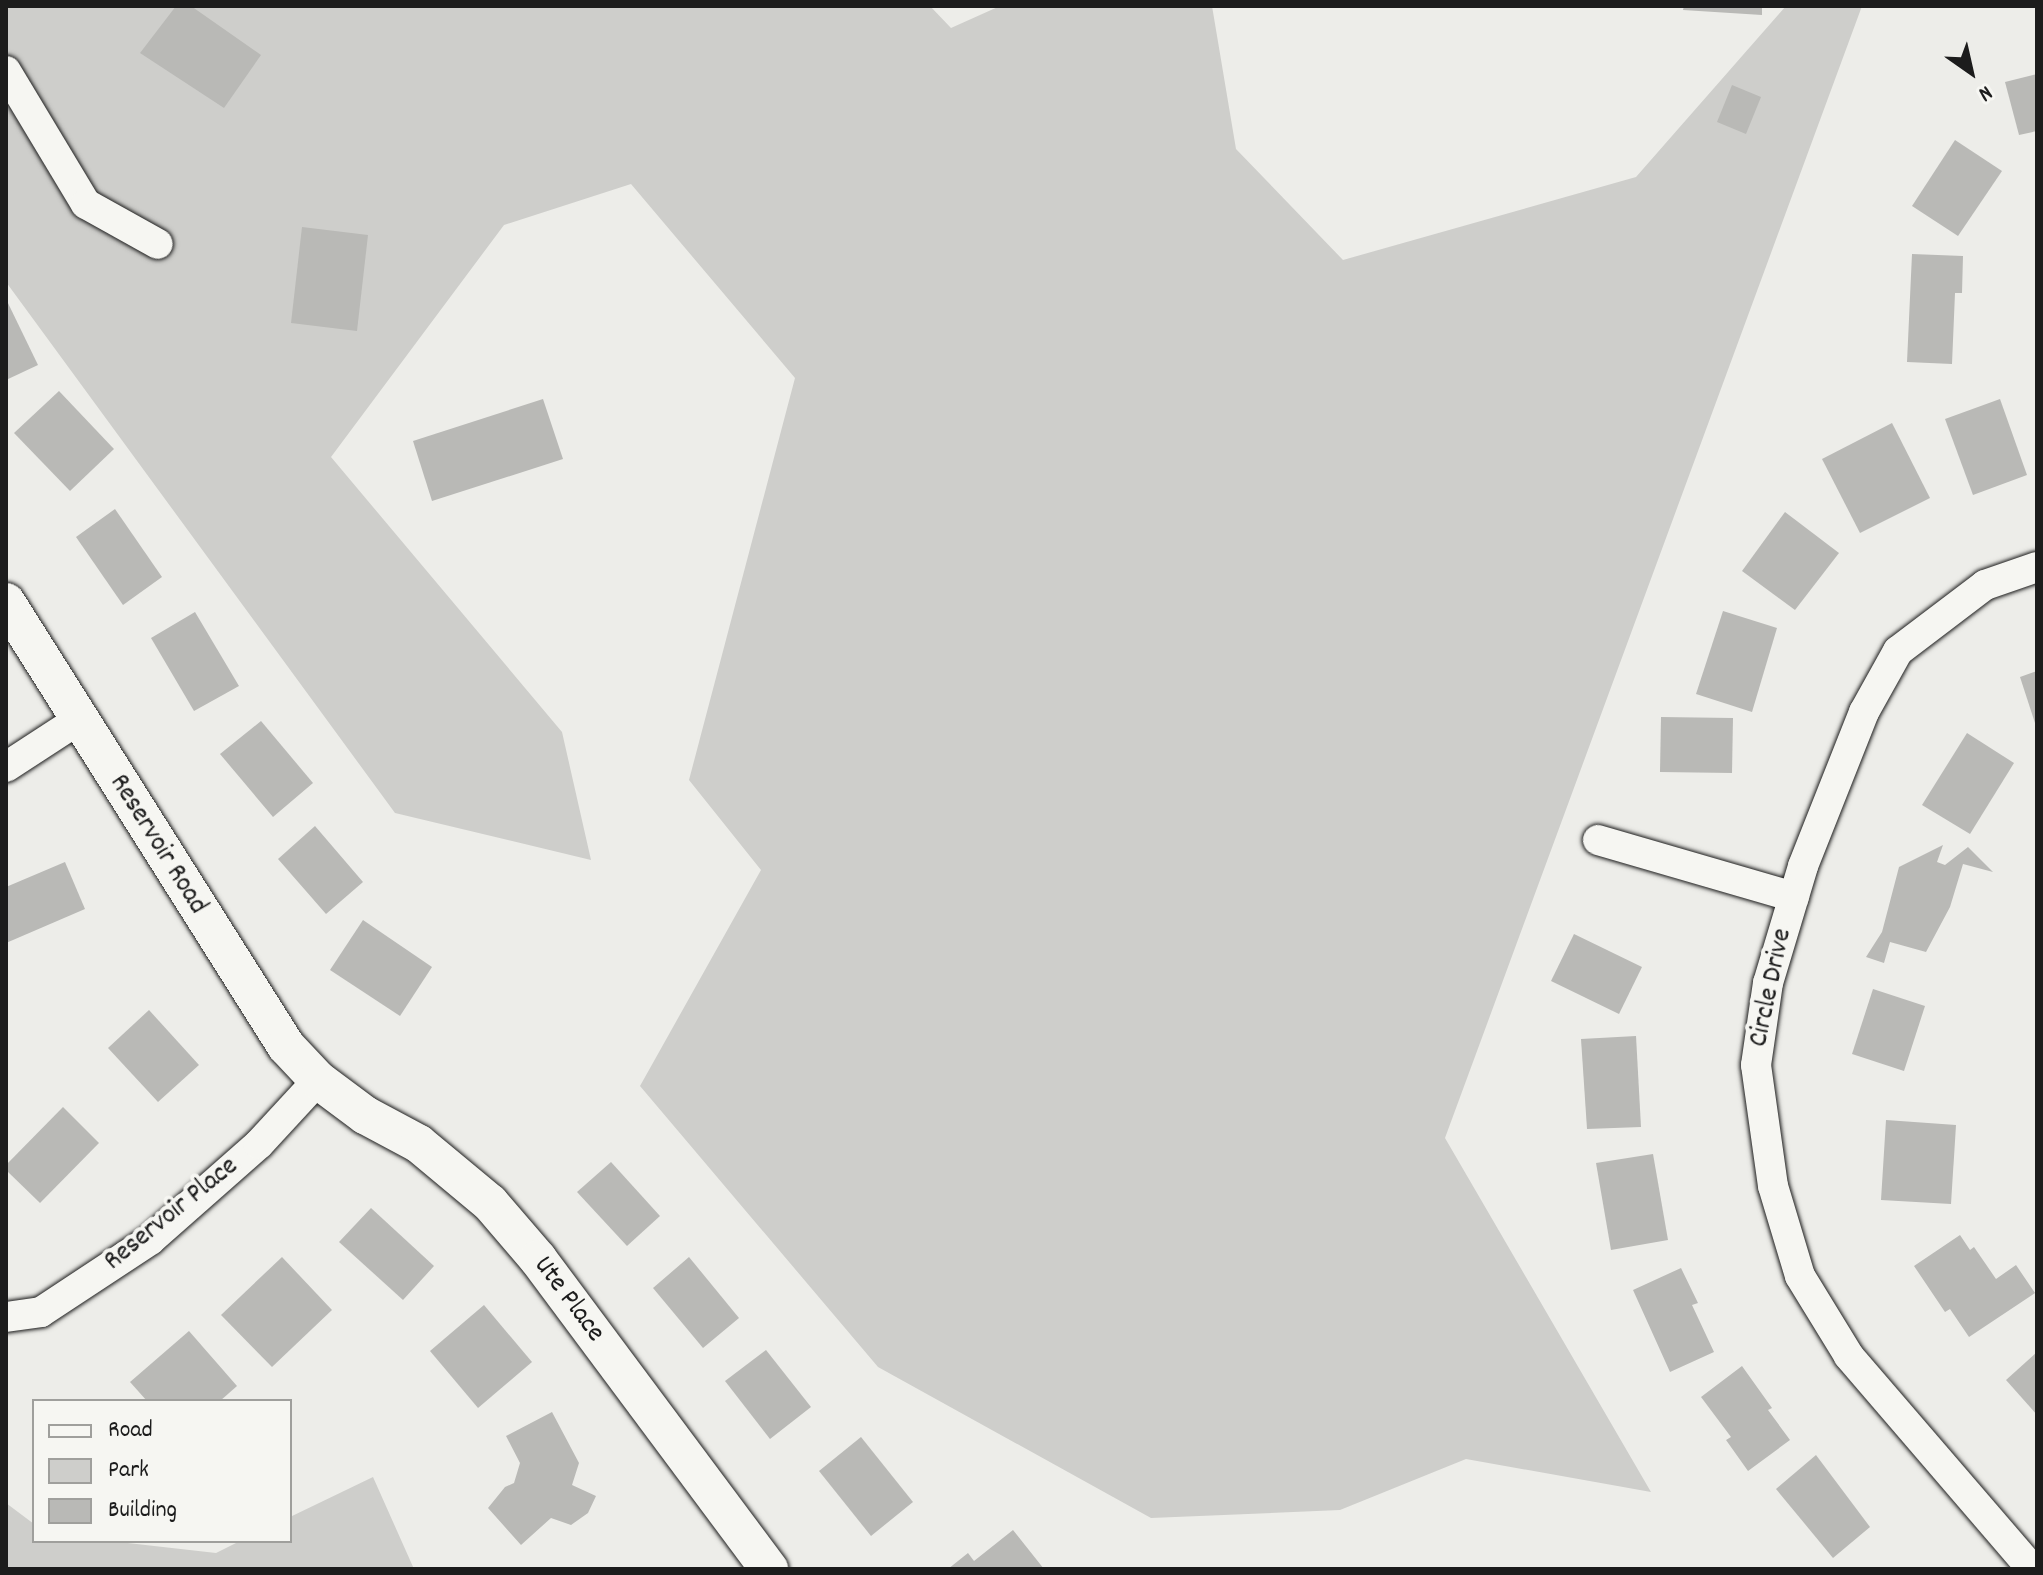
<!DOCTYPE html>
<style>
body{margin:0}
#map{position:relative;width:2043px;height:1575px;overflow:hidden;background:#edede9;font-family:Dekko,sans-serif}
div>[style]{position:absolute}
.green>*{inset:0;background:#cececb}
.building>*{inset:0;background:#b9b9b6}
.roads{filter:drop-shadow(0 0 2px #1c1c1c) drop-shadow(0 0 2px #1c1c1c)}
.minor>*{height:30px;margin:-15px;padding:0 15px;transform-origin:15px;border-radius:15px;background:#f6f6f2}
.tertiary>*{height:38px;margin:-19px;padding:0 19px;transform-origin:19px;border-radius:19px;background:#f6f6f2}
span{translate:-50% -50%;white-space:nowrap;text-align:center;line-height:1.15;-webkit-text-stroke:8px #f6f6f2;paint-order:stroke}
.street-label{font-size:28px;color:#1c1c1c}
.frame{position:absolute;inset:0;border:8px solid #1c1c1c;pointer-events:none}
.legend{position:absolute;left:32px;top:1399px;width:260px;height:144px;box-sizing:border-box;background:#f6f6f2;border:2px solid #9f9f9c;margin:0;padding:10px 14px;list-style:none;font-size:24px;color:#1c1c1c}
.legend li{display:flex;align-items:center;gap:16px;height:40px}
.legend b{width:40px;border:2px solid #9f9f9c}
.north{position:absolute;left:1931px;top:32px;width:80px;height:80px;-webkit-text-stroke:6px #f6f6f2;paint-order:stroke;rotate:146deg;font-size:22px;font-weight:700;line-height:32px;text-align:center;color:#1c1c1c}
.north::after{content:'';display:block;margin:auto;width:28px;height:36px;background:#1c1c1c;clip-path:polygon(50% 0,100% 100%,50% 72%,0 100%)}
</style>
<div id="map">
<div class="green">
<i style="clip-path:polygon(6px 6px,930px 6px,951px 28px,1000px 6px,1212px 6px,1236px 149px,1343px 260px,1636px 177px,1786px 6px,1862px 6px,1445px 1138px,1651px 1492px,1466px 1459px,1340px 1510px,1151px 1518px,878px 1367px,640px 1086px,761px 870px,689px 780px,795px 378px,631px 184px,504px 225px,331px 457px,562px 732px,591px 860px,395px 813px,6px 282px)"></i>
<i style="clip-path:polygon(373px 1477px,414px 1569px,6px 1569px,6px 1503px,34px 1524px,34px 1541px,110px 1541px,216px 1553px,240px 1541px,290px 1541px,290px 1517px)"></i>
</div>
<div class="building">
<i style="clip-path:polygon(176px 6px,191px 6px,261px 55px,224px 108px,140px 53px)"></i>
<i style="clip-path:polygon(1684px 6px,1762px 6px,1762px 15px,1683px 10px)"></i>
<i style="clip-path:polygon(2037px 74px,2037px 131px,2019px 135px,2005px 82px)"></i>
<i style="clip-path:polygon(1732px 85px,1761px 97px,1746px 134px,1717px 122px)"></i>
<i style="clip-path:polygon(1955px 140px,2002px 171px,1958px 236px,1912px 206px)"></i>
<i style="clip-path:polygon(302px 227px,368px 235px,357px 331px,291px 323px)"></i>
<i style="clip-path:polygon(1912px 254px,1963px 256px,1962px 293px,1955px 293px,1952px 364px,1907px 362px)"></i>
<i style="clip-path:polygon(6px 299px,38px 365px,6px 380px)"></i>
<i style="clip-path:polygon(59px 391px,114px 449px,70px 491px,14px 433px)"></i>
<i style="clip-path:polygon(543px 399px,563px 459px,432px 501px,413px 441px)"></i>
<i style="clip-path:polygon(2000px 399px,2027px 475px,1973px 495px,1945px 419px)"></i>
<i style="clip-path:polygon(1892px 423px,1930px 498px,1860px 533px,1822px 459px)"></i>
<i style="clip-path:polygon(115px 509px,162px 577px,123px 605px,76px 537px)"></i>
<i style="clip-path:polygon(1785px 512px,1839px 553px,1795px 610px,1742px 571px)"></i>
<i style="clip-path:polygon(1723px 611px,1777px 628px,1752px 712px,1696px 694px)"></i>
<i style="clip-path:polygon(195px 612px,239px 686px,194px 711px,151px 638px)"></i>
<i style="clip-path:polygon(2037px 671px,2037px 726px,2036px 726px,2020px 677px)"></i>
<i style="clip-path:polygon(1661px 717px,1733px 718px,1732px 773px,1660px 772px)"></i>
<i style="clip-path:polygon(261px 721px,313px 783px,273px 817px,220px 754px)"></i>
<i style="clip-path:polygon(1967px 733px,2014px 763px,1970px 834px,1922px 805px)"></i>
<i style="clip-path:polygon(315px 826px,363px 882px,326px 914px,278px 859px)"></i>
<i style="clip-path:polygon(1943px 845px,1937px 862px,1945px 865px,1968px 847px,1993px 872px,1963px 864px,1950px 907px,1926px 952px,1890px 942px,1884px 963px,1866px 957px,1882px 932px,1899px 867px)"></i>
<i style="clip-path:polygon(65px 862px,85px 909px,6px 943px,6px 887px)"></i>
<i style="clip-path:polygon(363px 920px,432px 967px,400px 1016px,330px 970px)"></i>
<i style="clip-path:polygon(1574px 934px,1642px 967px,1619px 1014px,1551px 981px)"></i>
<i style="clip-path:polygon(1873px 989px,1925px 1006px,1904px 1071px,1852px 1054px)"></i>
<i style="clip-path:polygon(149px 1010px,199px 1065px,158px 1102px,108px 1048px)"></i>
<i style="clip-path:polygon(1636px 1036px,1641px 1127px,1587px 1129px,1581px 1039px)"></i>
<i style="clip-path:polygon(63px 1107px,99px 1143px,40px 1203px,6px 1170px,6px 1165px)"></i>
<i style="clip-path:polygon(1886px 1120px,1956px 1125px,1951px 1204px,1881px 1200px)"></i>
<i style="clip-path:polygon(1653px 1154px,1668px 1240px,1611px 1250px,1596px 1163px)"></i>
<i style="clip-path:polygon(611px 1162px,660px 1216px,627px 1246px,577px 1192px)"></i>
<i style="clip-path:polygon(371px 1208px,434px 1266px,403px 1300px,339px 1242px)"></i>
<i style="clip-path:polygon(1960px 1235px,1970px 1250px,1974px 1247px,1996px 1279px,2016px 1265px,2035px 1293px,1969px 1337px,1950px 1309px,1945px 1312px,1914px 1266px)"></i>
<i style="clip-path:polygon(282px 1257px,332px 1310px,272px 1367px,221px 1315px)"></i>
<i style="clip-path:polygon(689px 1257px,739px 1318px,703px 1348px,653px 1288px)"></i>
<i style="clip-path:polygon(1681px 1268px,1698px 1303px,1692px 1305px,1714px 1352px,1670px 1372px,1633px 1290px)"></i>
<i style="clip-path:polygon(484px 1305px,532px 1362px,478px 1408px,430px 1351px)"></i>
<i style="clip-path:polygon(189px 1331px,237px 1386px,220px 1401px,147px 1401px,130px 1382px)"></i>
<i style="clip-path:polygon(766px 1350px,811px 1407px,770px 1439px,725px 1381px)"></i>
<i style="clip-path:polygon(2037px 1352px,2037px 1415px,2006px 1380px)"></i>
<i style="clip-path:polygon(1742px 1366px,1772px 1408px,1768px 1410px,1790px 1440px,1748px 1471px,1726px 1440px,1731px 1437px,1701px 1397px)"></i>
<i style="clip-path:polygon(552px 1412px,579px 1463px,572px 1485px,596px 1496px,588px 1513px,571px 1525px,551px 1518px,521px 1545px,488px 1508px,505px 1487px,514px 1483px,520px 1463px,506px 1436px)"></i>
<i style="clip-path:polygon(861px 1437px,913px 1502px,871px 1536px,819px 1471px)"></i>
<i style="clip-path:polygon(1816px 1455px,1870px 1527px,1833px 1558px,1776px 1489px)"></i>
<i style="clip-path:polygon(1013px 1530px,1044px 1569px,948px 1569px,968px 1553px,974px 1561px)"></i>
</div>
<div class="roads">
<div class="minor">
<i style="left:6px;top:71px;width:155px;rotate:59deg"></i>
<i style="left:86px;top:204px;width:82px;rotate:29.1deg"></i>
<i style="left:6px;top:767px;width:86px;rotate:-33.1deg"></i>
<i style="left:1598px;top:840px;width:204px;rotate:16.2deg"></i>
<i style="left:6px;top:1317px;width:35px;rotate:-8deg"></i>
<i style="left:41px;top:1312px;width:131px;rotate:-33.4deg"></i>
<i style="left:150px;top:1240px;width:145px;rotate:-41.4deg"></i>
<i style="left:259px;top:1144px;width:87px;rotate:-47.3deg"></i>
<i style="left:2032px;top:1569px;width:281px;rotate:-130.7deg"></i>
<i style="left:1849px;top:1356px;width:94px;rotate:-121.5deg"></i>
<i style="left:1800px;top:1276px;width:94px;rotate:-106.7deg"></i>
<i style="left:1773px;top:1186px;width:122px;rotate:-98deg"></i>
<i style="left:1756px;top:1065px;width:83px;rotate:-81.7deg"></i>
<i style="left:1768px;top:983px;width:122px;rotate:-73.3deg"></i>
<i style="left:1803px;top:866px;width:166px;rotate:-68.4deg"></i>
<i style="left:1864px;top:712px;width:70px;rotate:-60.9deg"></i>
<i style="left:1898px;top:651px;width:109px;rotate:-37.2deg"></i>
<i style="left:1985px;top:585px;width:55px;rotate:-19.1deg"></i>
</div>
<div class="tertiary">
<i style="left:6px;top:602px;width:525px;rotate:57.76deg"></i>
<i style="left:286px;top:1046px;width:47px;rotate:46.7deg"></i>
<i style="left:318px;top:1080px;width:59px;rotate:36.7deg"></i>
<i style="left:365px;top:1115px;width:61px;rotate:28.2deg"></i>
<i style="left:419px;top:1144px;width:92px;rotate:39.7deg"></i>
<i style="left:490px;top:1203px;width:74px;rotate:49.4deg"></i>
<i style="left:538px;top:1259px;width:387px;rotate:53.3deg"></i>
</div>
</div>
<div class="street-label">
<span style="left:157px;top:845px;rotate:58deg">Reservoir Road</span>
<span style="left:1772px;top:988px;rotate:-78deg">Circle Drive</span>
<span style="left:172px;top:1215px;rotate:-39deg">Reservoir Place</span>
<span style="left:568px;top:1300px;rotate:53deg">Ute Place</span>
</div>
<div class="frame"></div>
<ul class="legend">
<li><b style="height:10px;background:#f6f6f2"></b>Road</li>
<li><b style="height:22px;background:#cececb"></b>Park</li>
<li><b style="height:22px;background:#b9b9b6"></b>Building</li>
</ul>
<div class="north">N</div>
</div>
